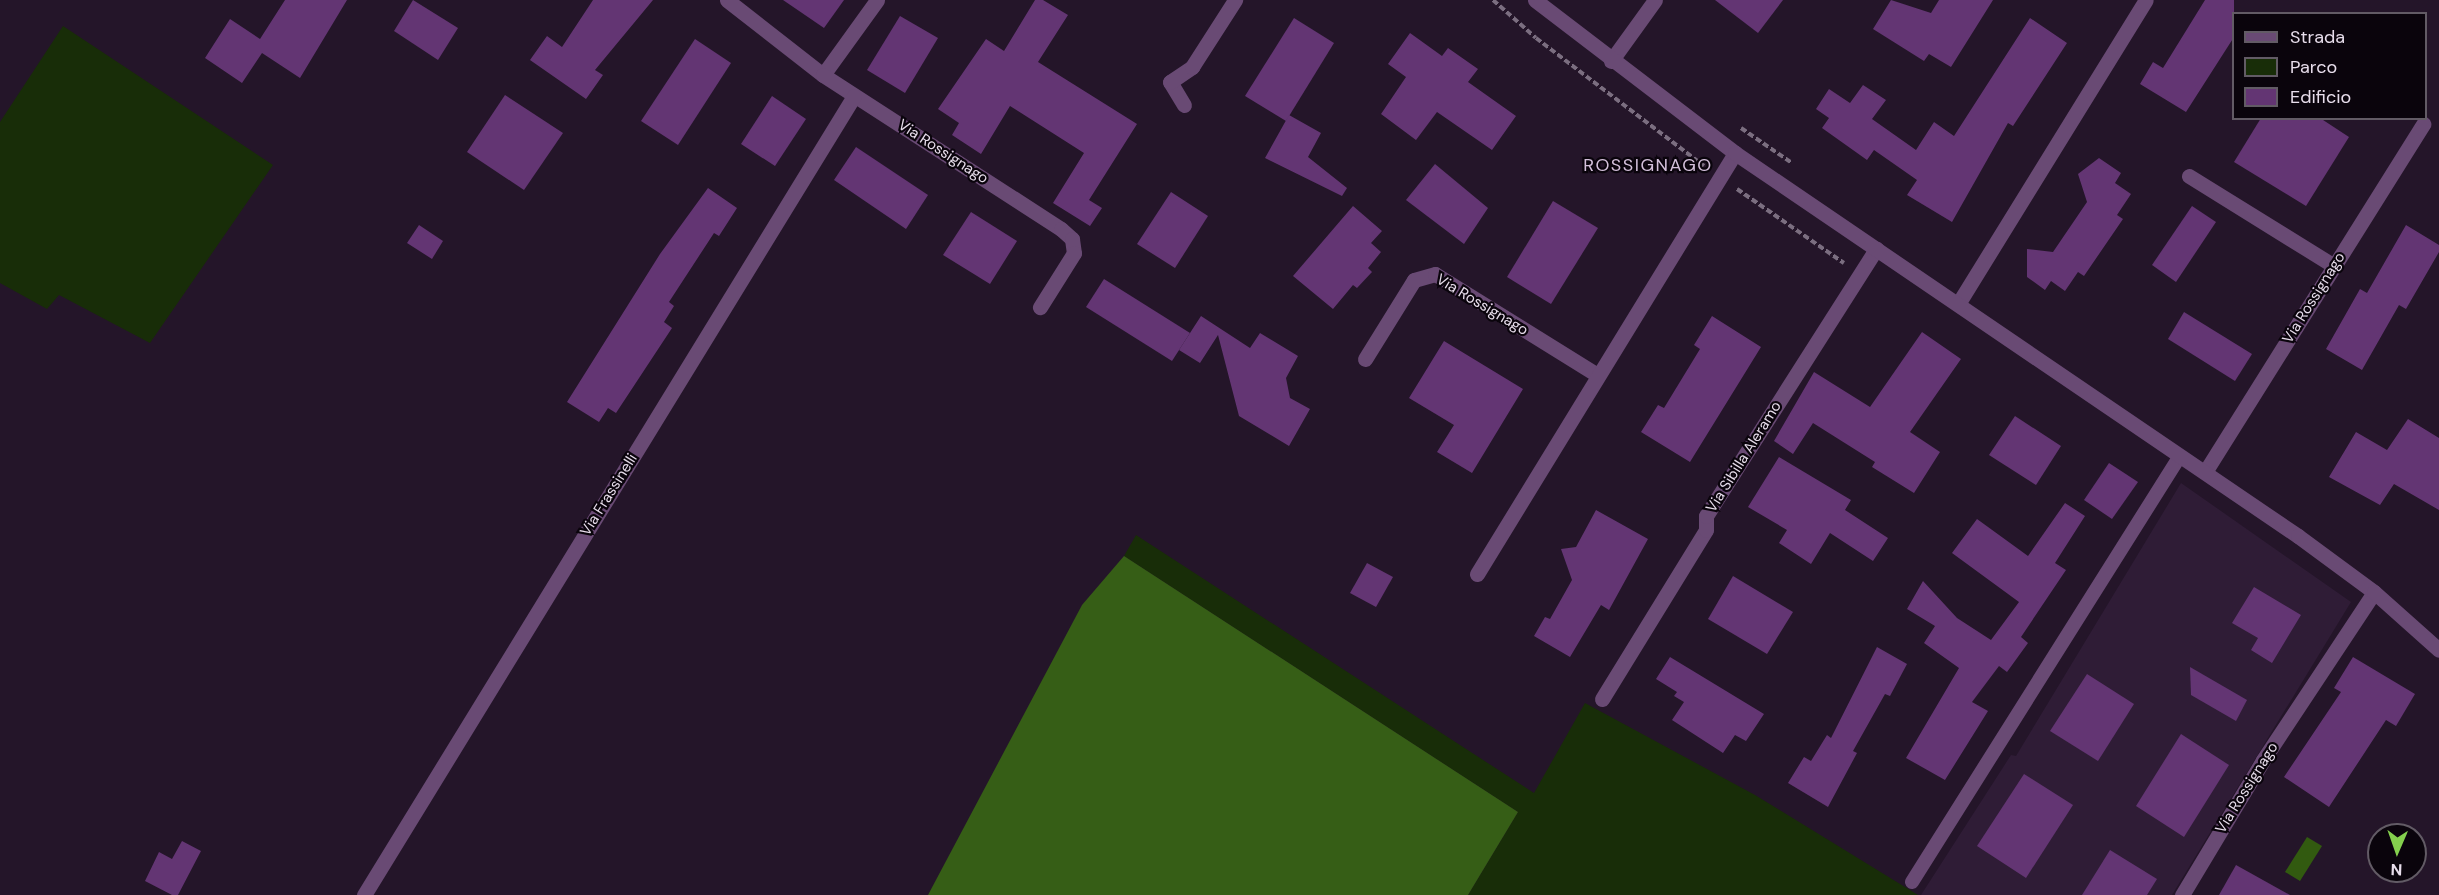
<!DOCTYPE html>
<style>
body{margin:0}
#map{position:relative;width:2439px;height:895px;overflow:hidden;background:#241529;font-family:"DM Sans",sans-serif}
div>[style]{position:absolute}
.built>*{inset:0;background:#2f1c36}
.green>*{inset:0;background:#182d08}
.forest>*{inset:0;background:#365e16}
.water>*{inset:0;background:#325a10}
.building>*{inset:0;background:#633573}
.path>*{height:4px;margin-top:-2px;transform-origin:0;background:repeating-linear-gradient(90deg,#7b6e80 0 6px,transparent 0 9px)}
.service>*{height:14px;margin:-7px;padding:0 7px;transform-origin:7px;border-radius:7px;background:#694a74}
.minor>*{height:15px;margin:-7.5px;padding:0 7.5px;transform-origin:7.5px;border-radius:7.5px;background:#694a74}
.tertiary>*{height:15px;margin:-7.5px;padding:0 7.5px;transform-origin:7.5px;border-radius:7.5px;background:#694a74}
span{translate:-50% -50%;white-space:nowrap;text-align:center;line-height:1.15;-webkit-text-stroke:4.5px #0a040c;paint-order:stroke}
.street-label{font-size:15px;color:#e7ddeb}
.quarter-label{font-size:18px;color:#d4c0db;letter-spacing:1.5px}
.legend{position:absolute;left:2232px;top:12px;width:195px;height:108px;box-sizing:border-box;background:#0a040c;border:2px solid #625b65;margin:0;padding:8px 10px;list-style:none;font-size:18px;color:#e7ddeb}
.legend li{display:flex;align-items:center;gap:12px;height:30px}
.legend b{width:30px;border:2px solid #625b65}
.north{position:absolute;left:2367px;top:823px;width:60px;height:60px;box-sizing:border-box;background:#0a040c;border:2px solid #625b65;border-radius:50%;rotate:182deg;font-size:16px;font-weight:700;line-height:24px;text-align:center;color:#e7ddeb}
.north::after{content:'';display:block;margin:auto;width:21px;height:27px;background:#84d04e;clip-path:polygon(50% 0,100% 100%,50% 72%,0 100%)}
</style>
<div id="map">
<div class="built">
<i style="clip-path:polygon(2181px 483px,2351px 602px,2172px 895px,1921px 895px,2011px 755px,2016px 756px)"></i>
</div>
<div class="green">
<i style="clip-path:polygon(63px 26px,273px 165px,150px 343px,59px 295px,47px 309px,0 283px,0 122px)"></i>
<i style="clip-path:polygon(1136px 535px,1534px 793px,1585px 703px,1755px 795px,1918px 895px,1468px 895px,1518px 812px,1124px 556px)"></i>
</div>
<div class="forest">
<i style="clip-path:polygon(1124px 556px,1518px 812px,1468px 895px,928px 895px,1082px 605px)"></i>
</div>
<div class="water">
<i style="clip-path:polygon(2307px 837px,2322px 846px,2300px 881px,2285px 872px)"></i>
</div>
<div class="building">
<i style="clip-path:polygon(285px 0,347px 0,300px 78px,262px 53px,242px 83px,205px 58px,230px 19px,260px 39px)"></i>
<i style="clip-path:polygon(413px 0,458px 28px,438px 60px,394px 31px)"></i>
<i style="clip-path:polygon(593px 0,653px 0,595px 70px,603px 75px,586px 99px,530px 60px,547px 36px,562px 47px)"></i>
<i style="clip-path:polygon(783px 0,844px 0,824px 28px)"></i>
<i style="clip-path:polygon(1035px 0,1043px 0,1068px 15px,1038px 62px,1137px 124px,1089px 200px,1102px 208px,1090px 226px,1053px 203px,1084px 153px,1010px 106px,981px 154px,952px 135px,959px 123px,938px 109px,986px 39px,1004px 51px)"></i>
<i style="clip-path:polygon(1715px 0,1783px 0,1758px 33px)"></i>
<i style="clip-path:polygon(1891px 0,1931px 13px,1939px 0,1993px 0,1951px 67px,1929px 54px,1924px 61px,1873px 29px)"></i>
<i style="clip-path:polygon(2205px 0,2234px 0,2234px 37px,2186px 112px,2140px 84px,2153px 62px,2163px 68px)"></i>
<i style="clip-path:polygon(900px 16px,938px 38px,905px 93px,867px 70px)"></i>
<i style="clip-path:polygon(1294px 18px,1334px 43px,1286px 121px,1245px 96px)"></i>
<i style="clip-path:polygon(2030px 18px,2067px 43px,2013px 126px,2008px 123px,1952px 222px,1907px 195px,1917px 180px,1874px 150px,1867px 160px,1822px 128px,1829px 118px,1816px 109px,1829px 89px,1850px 103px,1863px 85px,1886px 100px,1872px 119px,1916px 150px,1934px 122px,1954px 136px)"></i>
<i style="clip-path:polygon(1410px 33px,1442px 56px,1448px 48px,1478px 69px,1468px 82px,1516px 116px,1492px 150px,1437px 112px,1416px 140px,1381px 114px,1406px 77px,1388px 64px)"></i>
<i style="clip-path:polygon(695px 39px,731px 63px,678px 145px,641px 121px)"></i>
<i style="clip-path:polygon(505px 95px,563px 133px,524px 190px,467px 152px)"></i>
<i style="clip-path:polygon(772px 96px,806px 119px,775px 166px,741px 144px)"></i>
<i style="clip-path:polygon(1289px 115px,1321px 133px,1308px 157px,1347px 188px,1342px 196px,1265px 158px)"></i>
<i style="clip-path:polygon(2261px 118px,2320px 118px,2349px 137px,2306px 206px,2234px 162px)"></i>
<i style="clip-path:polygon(856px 147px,928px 195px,906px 229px,834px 180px)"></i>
<i style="clip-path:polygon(2099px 158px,2121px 173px,2115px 183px,2131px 194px,2117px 215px,2123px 219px,2084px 276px,2078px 272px,2065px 291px,2051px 281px,2045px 290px,2027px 277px,2027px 249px,2053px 252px,2087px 202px,2078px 174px)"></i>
<i style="clip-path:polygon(1435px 164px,1488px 208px,1464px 244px,1406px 200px)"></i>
<i style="clip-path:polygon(708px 188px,737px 208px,719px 236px,714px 233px,669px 302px,674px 306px,664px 322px,672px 328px,616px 413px,608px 408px,599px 422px,567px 402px,660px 254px)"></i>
<i style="clip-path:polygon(1171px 192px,1208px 216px,1175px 268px,1137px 244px)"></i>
<i style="clip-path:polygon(1553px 201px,1598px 228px,1551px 304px,1507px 277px)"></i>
<i style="clip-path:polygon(1353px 206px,1382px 231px,1371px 243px,1381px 252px,1368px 268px,1372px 272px,1357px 288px,1353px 285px,1333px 309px,1293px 276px)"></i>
<i style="clip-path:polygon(2192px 206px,2216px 222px,2176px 282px,2152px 265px)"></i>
<i style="clip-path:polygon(971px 212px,1017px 241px,990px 284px,943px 255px)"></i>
<i style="clip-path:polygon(419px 225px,443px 241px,432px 259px,407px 243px)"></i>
<i style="clip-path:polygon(2406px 225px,2439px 245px,2439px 252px,2406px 309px,2399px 305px,2362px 370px,2326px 349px,2360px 289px,2367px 293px)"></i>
<i style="clip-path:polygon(1104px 279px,1190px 333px,1172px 361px,1086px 307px)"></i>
<i style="clip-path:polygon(2184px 312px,2252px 354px,2235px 381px,2168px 339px)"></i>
<i style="clip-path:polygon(1201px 316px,1250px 348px,1260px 333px,1298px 356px,1286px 378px,1290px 398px,1310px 409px,1289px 446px,1239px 416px,1218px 335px,1200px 363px,1179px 350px)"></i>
<i style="clip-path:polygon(1712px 316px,1761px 347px,1690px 462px,1641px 432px,1658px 405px,1664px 408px,1700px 349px,1694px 345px)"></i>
<i style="clip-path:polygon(1922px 332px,1961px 359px,1910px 432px,1940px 452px,1914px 493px,1872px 467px,1875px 462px,1813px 423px,1793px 454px,1774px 441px,1814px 372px,1870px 407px)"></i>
<i style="clip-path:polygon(1444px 341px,1523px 389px,1472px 473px,1437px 452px,1454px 425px,1409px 398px)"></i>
<i style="clip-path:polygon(2015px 416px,2061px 446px,2036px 485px,1989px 455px)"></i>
<i style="clip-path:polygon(2408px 419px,2439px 438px,2439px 510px,2394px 484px,2380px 505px,2329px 477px,2356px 432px,2387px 450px)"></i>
<i style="clip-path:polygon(1779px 457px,1851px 500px,1845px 510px,1888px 538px,1873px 561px,1830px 533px,1811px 564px,1779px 543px,1787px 530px,1748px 507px)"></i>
<i style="clip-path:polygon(2109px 463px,2138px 482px,2112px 519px,2084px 500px)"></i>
<i style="clip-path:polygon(2065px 503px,2085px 516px,2055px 563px,2066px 570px,2021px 637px,2028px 643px,2007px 672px,1999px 666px,1972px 702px,1988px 711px,1945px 780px,1906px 758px,1959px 668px,1924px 643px,1935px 626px,1907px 609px,1923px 581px,1957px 618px,1991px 640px,2019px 602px,1952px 553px,1977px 519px,2028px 556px)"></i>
<i style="clip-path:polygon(1596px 510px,1648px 539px,1609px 610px,1601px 605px,1570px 657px,1534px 636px,1545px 617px,1550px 619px,1572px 580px,1561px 549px,1576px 547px)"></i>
<i style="clip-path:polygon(1367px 563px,1393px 577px,1376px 607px,1350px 593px)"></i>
<i style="clip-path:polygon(1733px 576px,1793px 612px,1767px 654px,1708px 619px)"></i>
<i style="clip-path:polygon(2254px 587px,2301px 615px,2272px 663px,2251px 650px,2258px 638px,2232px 623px)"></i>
<i style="clip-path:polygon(1877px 647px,1907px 664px,1890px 696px,1885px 694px,1853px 751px,1857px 753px,1828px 807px,1788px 783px,1804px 757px,1811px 761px,1827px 735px,1831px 738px)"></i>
<i style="clip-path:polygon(1670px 657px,1764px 714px,1746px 741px,1735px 735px,1723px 753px,1672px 720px,1684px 702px,1674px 696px,1677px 692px,1656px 679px)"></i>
<i style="clip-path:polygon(2353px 657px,2415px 694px,2396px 726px,2386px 720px,2329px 807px,2284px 777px,2341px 692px,2334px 688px)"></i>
<i style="clip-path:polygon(2190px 667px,2247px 700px,2236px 721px,2191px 695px)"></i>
<i style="clip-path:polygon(2087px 674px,2134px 704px,2098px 761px,2050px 731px)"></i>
<i style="clip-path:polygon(2181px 734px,2229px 765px,2184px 837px,2136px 806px)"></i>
<i style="clip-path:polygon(2024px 774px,2073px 805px,2026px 878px,1977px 846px)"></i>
<i style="clip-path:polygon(182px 841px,201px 851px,178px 895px,172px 895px,145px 881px,159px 852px,172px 859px)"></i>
<i style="clip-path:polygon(2110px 850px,2157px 879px,2147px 895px,2082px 895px)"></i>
<i style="clip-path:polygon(2236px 865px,2290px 895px,2219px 895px)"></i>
</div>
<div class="path">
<i style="left:1493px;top:0;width:57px;rotate:41.5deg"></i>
<i style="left:1536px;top:38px;width:211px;rotate:37.3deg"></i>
<i style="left:1741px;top:128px;width:62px;rotate:34.5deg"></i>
<i style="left:1737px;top:189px;width:130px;rotate:34.7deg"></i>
</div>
<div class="service">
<i style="left:1912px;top:882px;width:503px;rotate:-57.83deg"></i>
</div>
<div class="minor">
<i style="left:727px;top:0;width:122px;rotate:38deg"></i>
<i style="left:877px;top:0;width:92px;rotate:125.8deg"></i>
<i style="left:823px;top:75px;width:283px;rotate:32.9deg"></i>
<i style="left:1061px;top:229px;width:15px;rotate:42deg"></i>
<i style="left:1072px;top:239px;width:14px;rotate:82deg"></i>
<i style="left:1074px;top:253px;width:64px;rotate:122.2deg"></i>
<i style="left:1611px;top:61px;width:75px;rotate:-54.2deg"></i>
<i style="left:1184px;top:105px;width:27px;rotate:-121deg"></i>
<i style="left:1170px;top:82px;width:27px;rotate:-34deg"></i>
<i style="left:1192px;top:67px;width:80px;rotate:-57.3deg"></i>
<i style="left:2189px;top:176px;width:171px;rotate:31.8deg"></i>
<i style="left:1958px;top:304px;width:357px;rotate:-58.3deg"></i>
<i style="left:1365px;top:359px;width:93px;rotate:-58.2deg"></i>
<i style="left:1414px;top:280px;width:22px;rotate:-16deg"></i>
<i style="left:1435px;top:274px;width:191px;rotate:31.9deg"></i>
<i style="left:2205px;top:472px;width:411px;rotate:-57.9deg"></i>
<i style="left:1477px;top:574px;width:494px;rotate:-58.5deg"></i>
<i style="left:1602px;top:699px;width:198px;rotate:-58.4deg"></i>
<i style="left:1706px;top:530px;width:14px;rotate:-90deg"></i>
<i style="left:1706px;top:516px;width:317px;rotate:-57.5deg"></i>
<i style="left:364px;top:895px;width:937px;rotate:-58.48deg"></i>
<i style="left:2182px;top:895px;width:157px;rotate:-59deg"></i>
<i style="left:2263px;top:760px;width:201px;rotate:-56.5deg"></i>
</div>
<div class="tertiary">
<i style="left:1535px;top:0;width:252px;rotate:37.4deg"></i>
<i style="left:1735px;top:153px;width:681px;rotate:34.23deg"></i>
<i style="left:2298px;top:536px;width:94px;rotate:36.4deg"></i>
<i style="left:2374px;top:592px;width:87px;rotate:41.7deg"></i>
</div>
<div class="street-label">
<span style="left:943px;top:152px;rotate:33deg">Via Rossignago</span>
<span style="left:2314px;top:298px;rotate:-58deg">Via Rossignago</span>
<span style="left:1482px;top:305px;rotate:31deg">Via Rossignago</span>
<span style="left:1744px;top:457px;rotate:-58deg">Via Sibilla Aleramo</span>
<span style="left:609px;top:495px;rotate:-58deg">Via Frassinelli</span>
<span style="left:2247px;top:788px;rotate:-58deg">Via Rossignago</span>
</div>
<div class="quarter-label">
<span style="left:1648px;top:165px">ROSSIGNAGO</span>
</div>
<ul class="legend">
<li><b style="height:8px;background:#694a74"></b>Strada</li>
<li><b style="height:16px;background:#182d08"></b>Parco</li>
<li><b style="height:16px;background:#633573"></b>Edificio</li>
</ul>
<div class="north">N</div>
</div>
